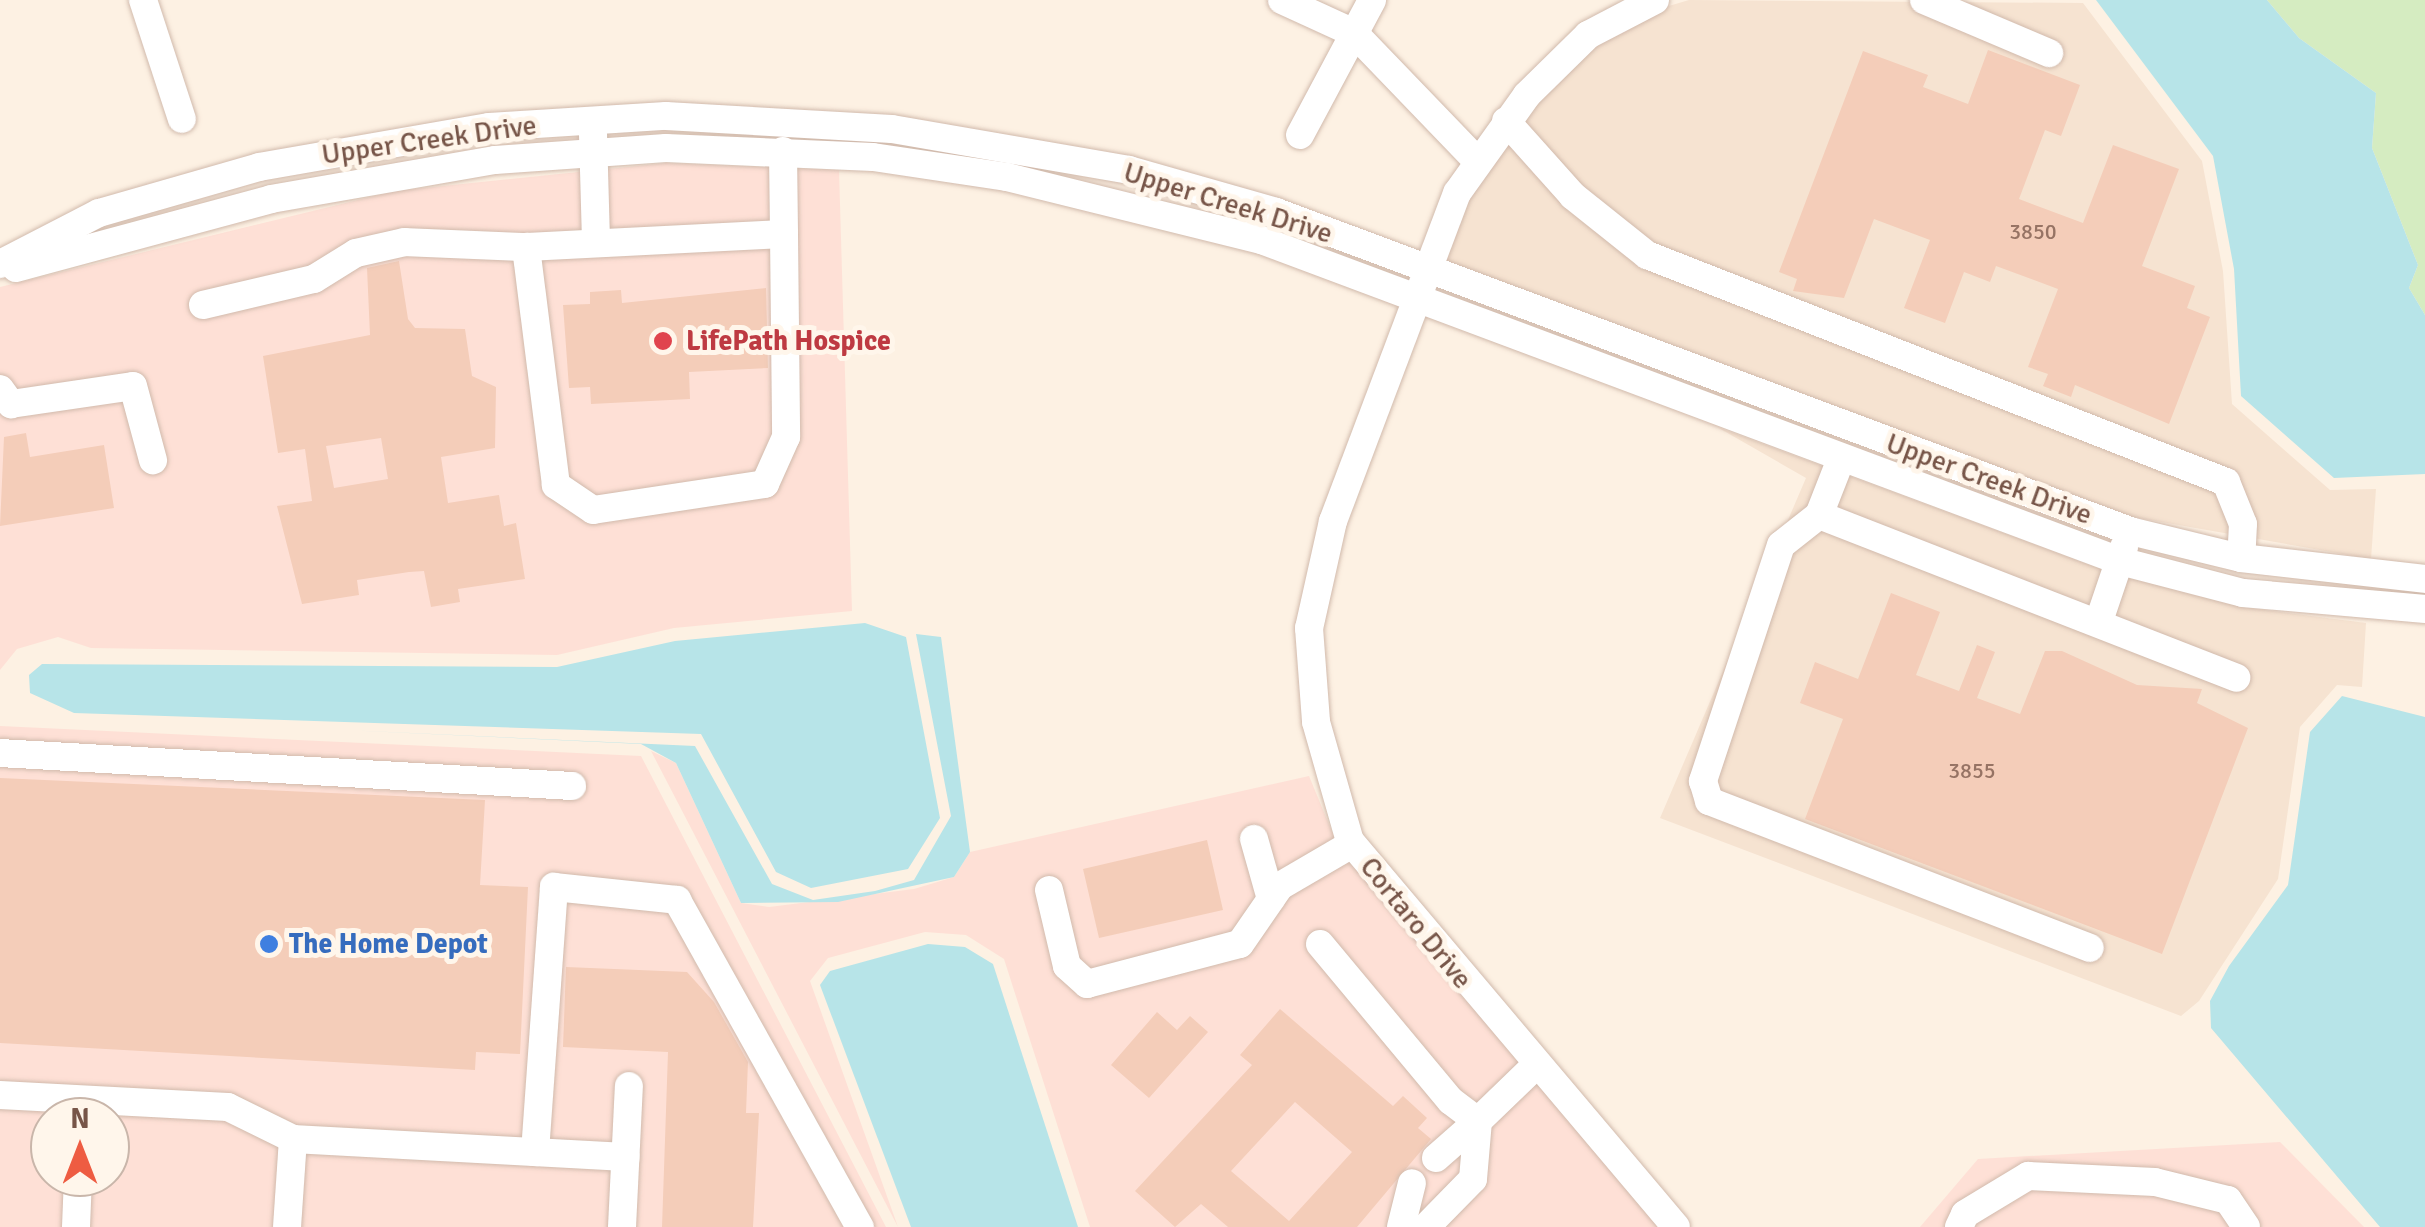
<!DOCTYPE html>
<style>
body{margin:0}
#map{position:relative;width:2425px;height:1227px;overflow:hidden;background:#fdf1e3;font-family:Signika,sans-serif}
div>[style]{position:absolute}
.residential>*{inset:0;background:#f6e3d1}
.commercial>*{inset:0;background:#fee0d6}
.green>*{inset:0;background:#d5ecc1}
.water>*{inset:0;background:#b7e4e8}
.building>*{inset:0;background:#f4cdb9}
.roads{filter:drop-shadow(0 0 2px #d1baac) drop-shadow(0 0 2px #d1baac)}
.minor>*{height:28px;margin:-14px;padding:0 14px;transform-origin:14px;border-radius:14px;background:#fff}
.dots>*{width:28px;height:28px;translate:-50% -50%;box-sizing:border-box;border:5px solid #fff6eb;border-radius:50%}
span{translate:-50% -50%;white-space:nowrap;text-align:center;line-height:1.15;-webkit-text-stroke:10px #fff6eb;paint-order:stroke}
.number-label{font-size:22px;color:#967364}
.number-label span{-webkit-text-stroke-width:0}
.street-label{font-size:28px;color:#775548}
.health-label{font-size:28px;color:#be3a42;font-weight:700}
.left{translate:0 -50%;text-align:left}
.shop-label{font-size:28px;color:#366cbe;font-weight:700}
.north{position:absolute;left:30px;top:1097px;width:100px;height:100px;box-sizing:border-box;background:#fff6eb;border:2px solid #c9b6aa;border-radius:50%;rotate:0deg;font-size:28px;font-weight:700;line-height:40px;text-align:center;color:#775548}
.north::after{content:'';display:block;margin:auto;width:35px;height:45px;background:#ee5c42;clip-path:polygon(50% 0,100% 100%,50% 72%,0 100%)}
</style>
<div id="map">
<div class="residential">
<i style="clip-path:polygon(1689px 0,2083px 3px,2202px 161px,2223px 271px,2232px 404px,2330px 490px,2376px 489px,2371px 559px,2133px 517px,1428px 257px,1476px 166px,1615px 22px)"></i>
<i style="clip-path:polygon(1717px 427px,2117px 575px,2241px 607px,2366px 623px,2362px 687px,2337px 685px,2300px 727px,2278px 879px,2199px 1001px,2181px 1016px,1660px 818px,1806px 478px)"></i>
</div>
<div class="commercial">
<i style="clip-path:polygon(666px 163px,839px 170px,852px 611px,674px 628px,557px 655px,91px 648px,58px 637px,17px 649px,0 670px,0 287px,395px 191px)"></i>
<i style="clip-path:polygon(evenodd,0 726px,641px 756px,886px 1227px,0 1227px,0 726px,50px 1117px,110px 1117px,110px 1177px,50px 1177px,50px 1117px)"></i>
<i style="clip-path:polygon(651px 751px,676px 763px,741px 903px,769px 907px,914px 889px,954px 877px,970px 852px,1309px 776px,1340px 851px,1658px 1227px,1090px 1227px,1004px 959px,966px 935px,925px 932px,828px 958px,810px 981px,898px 1227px)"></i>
<i style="clip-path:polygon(2280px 1142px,2364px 1227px,1920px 1227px,1978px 1159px)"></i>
</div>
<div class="green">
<i style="clip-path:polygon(2267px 0,2425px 0,2425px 315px,2409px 288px,2418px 265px,2372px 148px,2376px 93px,2299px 38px)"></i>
</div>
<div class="water">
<i style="clip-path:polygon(2096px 0,2267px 0,2299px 38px,2376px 93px,2372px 148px,2418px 265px,2409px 288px,2425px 315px,2425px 474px,2334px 478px,2241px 396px,2234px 269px,2213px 156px)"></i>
<i style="clip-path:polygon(865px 623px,906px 637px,940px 818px,908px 869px,811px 888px,776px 872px,701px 734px,74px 713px,30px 693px,29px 675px,42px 664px,557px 667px,675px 641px)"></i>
<i style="clip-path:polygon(916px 634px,941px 637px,970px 852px,954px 877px,838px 902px,741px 903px,676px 763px,641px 744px,344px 730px,695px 746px,772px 884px,813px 900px,875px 891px,914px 880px,951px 816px)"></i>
<i style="clip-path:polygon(2342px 696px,2425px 717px,2425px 1227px,2380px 1227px,2211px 1028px,2210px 1001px,2229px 966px,2288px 885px,2310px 732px)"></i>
<i style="clip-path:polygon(928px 944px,965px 947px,993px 964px,1078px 1227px,911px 1227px,820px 985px,830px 971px)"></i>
</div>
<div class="building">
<i style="clip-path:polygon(1988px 50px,2080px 85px,2061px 136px,2045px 130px,2019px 199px,2083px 223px,2113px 145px,2179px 169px,2142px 266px,2195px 286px,2187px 308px,2210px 317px,2169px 424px,2075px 385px,2071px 397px,2043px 386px,2048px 374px,2028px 367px,2058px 289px,1996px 266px,1990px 282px,1964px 272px,1945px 323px,1904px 308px,1930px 240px,1874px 219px,1844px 298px,1793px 291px,1797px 279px,1779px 272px,1863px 51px,1928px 75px,1923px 87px,1968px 104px)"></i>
<i style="clip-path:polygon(evenodd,399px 261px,408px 319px,415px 328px,465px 329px,472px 376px,496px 387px,495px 448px,441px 457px,448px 503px,499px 495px,504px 526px,516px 523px,525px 579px,458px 589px,460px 602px,431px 607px,424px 571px,409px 572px,357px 580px,359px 595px,302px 604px,277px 506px,312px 501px,305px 449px,278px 453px,263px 356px,370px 335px,367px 268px,399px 261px,381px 438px,388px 479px,334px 488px,326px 446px,381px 438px)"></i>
<i style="clip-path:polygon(766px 288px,768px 368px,689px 372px,690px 399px,591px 404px,590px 387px,569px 388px,563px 305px,590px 304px,590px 292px,621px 290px,622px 303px)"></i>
<i style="clip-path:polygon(26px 433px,30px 457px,104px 445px,114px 508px,0 526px,4px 437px)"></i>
<i style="clip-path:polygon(1891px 593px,1940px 612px,1916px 675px,1959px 691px,1977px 645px,1995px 652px,1977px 698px,2020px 714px,2045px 651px,2062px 651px,2137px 685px,2202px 689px,2197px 703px,2248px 728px,2162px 954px,1805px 819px,1843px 719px,1800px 703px,1815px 662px,1858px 679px)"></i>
<i style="clip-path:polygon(0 778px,485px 800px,480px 885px,528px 887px,520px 1054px,476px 1052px,475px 1070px,0 1043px)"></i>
<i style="clip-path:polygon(1207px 840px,1223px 910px,1099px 938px,1083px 869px)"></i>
<i style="clip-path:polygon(566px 967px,687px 972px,714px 1002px,748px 1062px,746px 1113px,759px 1113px,753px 1227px,662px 1227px,668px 1052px,563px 1047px)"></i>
<i style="clip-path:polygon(evenodd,1280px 1009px,1393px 1106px,1403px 1096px,1427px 1118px,1418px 1128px,1431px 1139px,1357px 1227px,1228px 1227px,1201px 1204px,1175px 1227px,1135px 1191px,1252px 1065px,1240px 1055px,1280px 1009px,1295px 1102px,1352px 1152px,1289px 1221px,1231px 1171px,1295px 1102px)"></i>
<i style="clip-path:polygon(1157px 1012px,1177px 1030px,1190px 1016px,1208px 1032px,1149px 1098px,1111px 1065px)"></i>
</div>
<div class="roads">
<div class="minor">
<i style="left:143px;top:0;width:125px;rotate:71.9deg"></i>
<i style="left:1282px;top:0;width:79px;rotate:24.6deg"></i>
<i style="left:1354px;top:33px;width:178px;rotate:46.1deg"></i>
<i style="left:1655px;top:0;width:76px;rotate:152.4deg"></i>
<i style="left:1588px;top:35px;width:86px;rotate:135.5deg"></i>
<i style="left:1527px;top:95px;width:120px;rotate:125.5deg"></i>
<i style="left:1457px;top:193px;width:351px;rotate:110.7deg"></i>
<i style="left:1333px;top:521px;width:110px;rotate:102.6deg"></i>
<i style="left:1309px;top:628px;width:94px;rotate:85.7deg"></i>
<i style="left:1316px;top:722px;width:124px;rotate:74.1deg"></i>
<i style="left:1350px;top:841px;width:505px;rotate:49.82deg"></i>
<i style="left:1924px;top:0;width:136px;rotate:23deg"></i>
<i style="left:1506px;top:121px;width:101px;rotate:48.2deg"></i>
<i style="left:1573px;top:196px;width:95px;rotate:38.6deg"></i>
<i style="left:1647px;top:255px;width:622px;rotate:21.41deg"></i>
<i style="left:2226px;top:482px;width:45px;rotate:68deg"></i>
<i style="left:2243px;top:524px;width:34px;rotate:93deg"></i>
<i style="left:593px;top:134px;width:108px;rotate:88.4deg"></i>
<i style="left:1300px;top:135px;width:153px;rotate:-61.9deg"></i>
<i style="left:783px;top:151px;width:83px;rotate:89.3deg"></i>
<i style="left:784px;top:234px;width:203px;rotate:89.4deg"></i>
<i style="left:786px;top:437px;width:51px;rotate:114.1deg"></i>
<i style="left:765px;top:484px;width:174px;rotate:171.4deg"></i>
<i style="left:593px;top:510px;width:45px;rotate:-146deg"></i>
<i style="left:556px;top:485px;width:240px;rotate:-97.2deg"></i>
<i style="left:526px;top:247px;width:258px;rotate:-2.9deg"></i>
<i style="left:0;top:264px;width:111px;rotate:-27.3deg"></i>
<i style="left:99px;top:213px;width:166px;rotate:-16deg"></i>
<i style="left:259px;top:167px;width:233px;rotate:-9.9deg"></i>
<i style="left:489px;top:127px;width:177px;rotate:-3.6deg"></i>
<i style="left:666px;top:116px;width:226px;rotate:3.3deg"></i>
<i style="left:892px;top:129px;width:241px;rotate:9.8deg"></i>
<i style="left:1129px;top:170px;width:153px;rotate:15.9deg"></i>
<i style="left:1276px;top:212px;width:912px;rotate:20.48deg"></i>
<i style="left:2130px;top:531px;width:114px;rotate:13.7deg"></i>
<i style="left:2241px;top:558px;width:185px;rotate:6.5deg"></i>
<i style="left:16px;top:268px;width:264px;rotate:-15.1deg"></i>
<i style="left:271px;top:199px;width:227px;rotate:-9.9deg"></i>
<i style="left:495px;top:160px;width:171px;rotate:-4deg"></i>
<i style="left:666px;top:148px;width:207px;rotate:2.5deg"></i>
<i style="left:873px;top:157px;width:135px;rotate:8.5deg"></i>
<i style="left:1007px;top:177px;width:262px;rotate:13.9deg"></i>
<i style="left:1261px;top:240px;width:917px;rotate:20.49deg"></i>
<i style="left:2120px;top:561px;width:127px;rotate:14.6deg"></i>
<i style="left:2243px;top:593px;width:183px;rotate:5deg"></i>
<i style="left:203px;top:305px;width:114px;rotate:-13.2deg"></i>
<i style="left:314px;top:279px;width:49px;rotate:-31.8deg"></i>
<i style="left:356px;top:253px;width:50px;rotate:-12.7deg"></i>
<i style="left:405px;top:242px;width:121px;rotate:2.4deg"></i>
<i style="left:0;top:389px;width:19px;rotate:54deg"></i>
<i style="left:11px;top:404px;width:123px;rotate:-8.4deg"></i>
<i style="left:133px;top:386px;width:77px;rotate:74.9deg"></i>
<i style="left:1841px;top:459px;width:60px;rotate:111.4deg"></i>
<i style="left:1819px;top:515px;width:448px;rotate:21.3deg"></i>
<i style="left:1819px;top:515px;width:48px;rotate:141.7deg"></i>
<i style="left:1781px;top:545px;width:249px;rotate:108.3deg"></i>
<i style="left:1703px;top:781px;width:21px;rotate:73deg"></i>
<i style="left:1709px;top:801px;width:408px;rotate:21.1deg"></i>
<i style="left:2099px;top:621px;width:78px;rotate:-71.3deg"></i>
<i style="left:0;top:753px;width:573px;rotate:3.3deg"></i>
<i style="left:1254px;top:839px;width:62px;rotate:74.2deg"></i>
<i style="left:1049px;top:890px;width:78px;rotate:76.7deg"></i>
<i style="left:1067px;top:966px;width:27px;rotate:42deg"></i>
<i style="left:1087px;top:984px;width:158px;rotate:-14.7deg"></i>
<i style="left:1240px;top:944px;width:70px;rotate:-55.4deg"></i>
<i style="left:1280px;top:886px;width:83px;rotate:-30.3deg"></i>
<i style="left:1320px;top:944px;width:204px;rotate:50.2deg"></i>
<i style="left:1451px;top:1101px;width:34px;rotate:37deg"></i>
<i style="left:1478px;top:1121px;width:56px;rotate:138.6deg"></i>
<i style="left:0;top:1095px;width:228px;rotate:3deg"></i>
<i style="left:228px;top:1107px;width:72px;rotate:26.2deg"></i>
<i style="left:293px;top:1139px;width:333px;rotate:3.1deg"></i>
<i style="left:535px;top:1152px;width:266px;rotate:-85.9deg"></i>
<i style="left:554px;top:887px;width:124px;rotate:6deg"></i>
<i style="left:677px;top:900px;width:375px;rotate:60.8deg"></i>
<i style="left:76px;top:1227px;width:50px;rotate:-87.7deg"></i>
<i style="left:287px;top:1227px;width:88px;rotate:-86.1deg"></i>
<i style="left:622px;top:1227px;width:141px;rotate:-87.2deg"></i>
<i style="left:1401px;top:1227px;width:45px;rotate:-76deg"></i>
<i style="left:1426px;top:1227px;width:67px;rotate:-45.6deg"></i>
<i style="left:1473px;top:1179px;width:58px;rotate:-85.1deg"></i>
<i style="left:1478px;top:1121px;width:78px;rotate:-44deg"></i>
<i style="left:1959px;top:1227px;width:14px;rotate:-65deg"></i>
<i style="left:1965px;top:1214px;width:74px;rotate:-31.1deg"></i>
<i style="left:2028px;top:1176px;width:127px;rotate:2.7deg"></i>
<i style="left:2155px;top:1182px;width:75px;rotate:13.9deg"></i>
<i style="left:2228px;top:1200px;width:32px;rotate:56deg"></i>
</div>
</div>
<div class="dots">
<i style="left:663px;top:341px;background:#e0444e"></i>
<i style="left:269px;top:944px;background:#3f7fe0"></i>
</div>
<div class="number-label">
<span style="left:2033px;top:232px">3850</span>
<span style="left:1972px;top:771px">3855</span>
</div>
<div class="street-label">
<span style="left:429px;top:140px;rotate:-8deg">Upper Creek Drive</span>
<span style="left:1228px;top:203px;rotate:17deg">Upper Creek Drive</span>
<span style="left:1989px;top:479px;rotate:20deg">Upper Creek Drive</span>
<span style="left:1416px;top:923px;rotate:51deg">Cortaro Drive</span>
</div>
<div class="health-label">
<span class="left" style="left:686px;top:341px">LifePath Hospice</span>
</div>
<div class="shop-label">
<span class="left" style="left:289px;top:944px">The Home Depot</span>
</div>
<div class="north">N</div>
</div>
